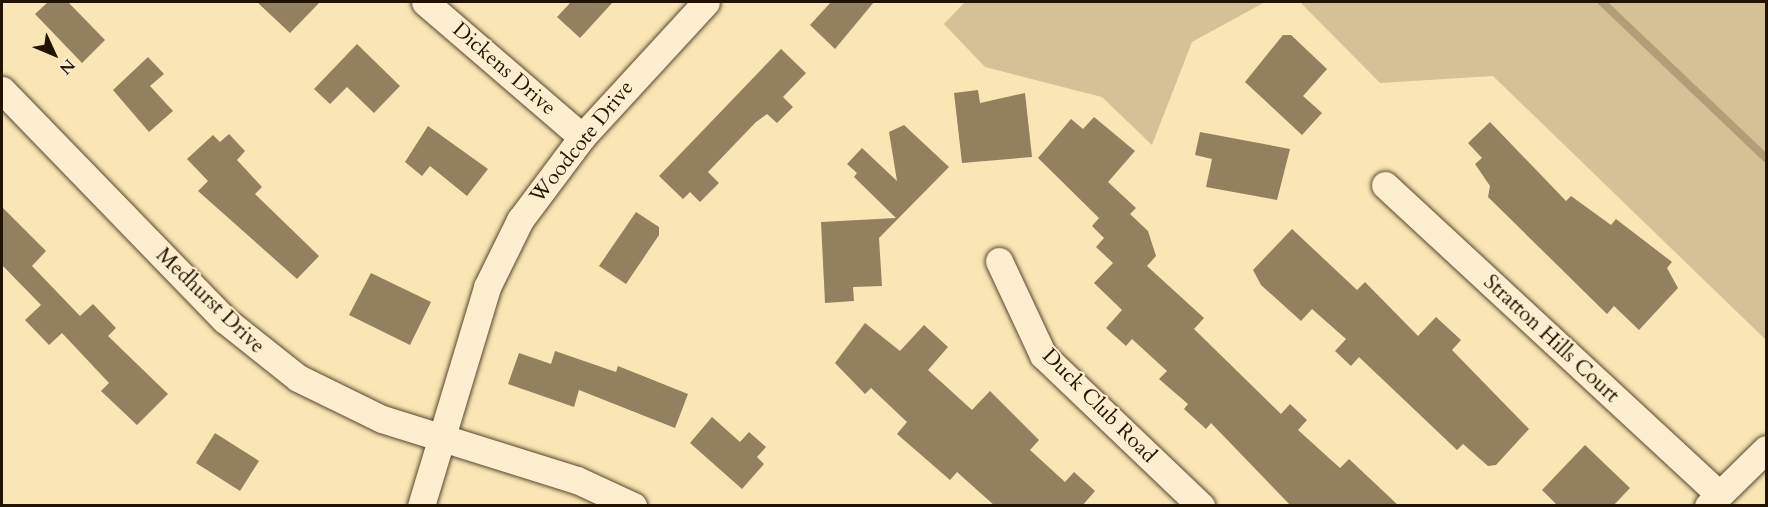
<!DOCTYPE html>
<style>
body{margin:0}
#map{position:relative;width:1768px;height:507px;overflow:hidden;background:#fae5b4;font-family:Cardo,serif}
div>[style]{position:absolute}
.green>*{inset:0;background:#d5c195}
.stream>*{height:8px;margin:-4px;padding:0 4px;transform-origin:4px;border-radius:4px;background:#b19d77}
.building>*{inset:0;background:#92805e}
.roads{filter:drop-shadow(0 0 2px #58472d) drop-shadow(0 0 2px #58472d)}
.street>*{height:27px;margin:-13.5px;padding:0 13.5px;transform-origin:13.5px;border-radius:13.5px;background:#fceece}
span{translate:-50% -50%;white-space:nowrap;text-align:center;line-height:1.15;-webkit-text-stroke:4.5px #fceece;paint-order:stroke}
.street-label{font-size:21px;color:#221200}
.frame{position:absolute;inset:0;border:3px solid #221200;pointer-events:none}
.north{position:absolute;left:24px;top:24px;width:60px;height:60px;-webkit-text-stroke:4px #fceece;paint-order:stroke;rotate:134deg;font-size:16px;font-weight:700;line-height:24px;text-align:center;color:#221200}
.north::after{content:'';display:block;margin:auto;width:21px;height:27px;background:#221200;clip-path:polygon(50% 0,100% 100%,50% 72%,0 100%)}
</style>
<div id="map">
<div class="green">
<i style="clip-path:polygon(965px 2px,1265px 2px,1192px 42px,1152px 145px,1102px 97px,985px 67px,944px 24px)"></i>
<i style="clip-path:polygon(1300px 2px,1766px 2px,1766px 340px,1493px 76px,1380px 83px)"></i>
</div>
<div class="stream">
<i style="left:1602px;top:2px;width:226px;rotate:43.6deg"></i>
</div>
<div class="building">
<i style="clip-path:polygon(48px 2px,68px 2px,105px 40px,82px 63px,35px 14px)"></i>
<i style="clip-path:polygon(257px 2px,320px 2px,290px 33px)"></i>
<i style="clip-path:polygon(571px 2px,613px 2px,580px 38px,557px 17px)"></i>
<i style="clip-path:polygon(831px 2px,874px 2px,835px 49px,810px 25px)"></i>
<i style="clip-path:polygon(1283px 35px,1291px 35px,1327px 69px,1303px 96px,1322px 113px,1302px 135px,1245px 82px)"></i>
<i style="clip-path:polygon(357px 44px,400px 86px,374px 113px,347px 87px,330px 104px,314px 89px)"></i>
<i style="clip-path:polygon(781px 49px,806px 73px,783px 97px,793px 107px,777px 123px,767px 114px,756px 122px,708px 172px,719px 183px,700px 202px,690px 192px,683px 199px,659px 176px)"></i>
<i style="clip-path:polygon(148px 57px,164px 74px,150px 86px,173px 111px,149px 132px,113px 90px)"></i>
<i style="clip-path:polygon(978px 90px,980px 103px,1025px 93px,1032px 157px,962px 163px,954px 93px)"></i>
<i style="clip-path:polygon(1094px 117px,1135px 151px,1108px 182px,1136px 208px,1130px 214px,1148px 231px,1156px 256px,1147px 266px,1204px 318px,1194px 329px,1281px 414px,1290px 404px,1307px 420px,1298px 430px,1340px 468px,1349px 459px,1399px 506px,1291px 506px,1211px 423px,1206px 429px,1184px 409px,1188px 404px,1159px 379px,1167px 371px,1132px 339px,1126px 346px,1106px 328px,1122px 310px,1094px 283px,1113px 263px,1096px 247px,1104px 238px,1092px 226px,1099px 218px,1038px 158px,1071px 119px,1083px 129px)"></i>
<i style="clip-path:polygon(1490px 122px,1566px 201px,1571px 196px,1611px 225px,1616px 219px,1672px 262px,1667px 268px,1678px 288px,1639px 330px,1614px 306px,1607px 314px,1488px 197px,1490px 186px,1475px 164px,1482px 158px,1468px 143px)"></i>
<i style="clip-path:polygon(904px 125px,949px 167px,879px 238px,882px 286px,853px 287px,854px 301px,825px 303px,821px 222px,896px 218px,854px 177px,857px 173px,847px 164px,862px 148px,897px 181px,889px 132px)"></i>
<i style="clip-path:polygon(428px 126px,488px 169px,467px 196px,430px 166px,422px 176px,405px 162px)"></i>
<i style="clip-path:polygon(1200px 132px,1290px 149px,1277px 200px,1206px 187px,1212px 159px,1195px 155px)"></i>
<i style="clip-path:polygon(229px 134px,245px 151px,237px 160px,262px 187px,255px 194px,319px 256px,297px 279px,198px 191px,208px 181px,187px 159px,213px 135px,220px 142px)"></i>
<i style="clip-path:polygon(2px 207px,46px 251px,32px 266px,80px 316px,93px 304px,116px 328px,108px 336px,168px 394px,137px 425px,101px 391px,109px 383px,62px 333px,49px 345px,25px 320px,41px 305px,2px 265px)"></i>
<i style="clip-path:polygon(636px 212px,659px 227px,659px 235px,626px 284px,599px 266px)"></i>
<i style="clip-path:polygon(1292px 229px,1357px 290px,1365px 282px,1418px 336px,1436px 317px,1461px 340px,1452px 350px,1529px 429px,1496px 465px,1488px 466px,1463px 444px,1457px 450px,1359px 357px,1351px 366px,1335px 351px,1346px 339px,1312px 309px,1301px 321px,1261px 285px,1253px 270px)"></i>
<i style="clip-path:polygon(371px 273px,431px 302px,410px 345px,349px 315px)"></i>
<i style="clip-path:polygon(865px 323px,900px 351px,924px 325px,948px 347px,928px 370px,972px 410px,990px 391px,1039px 440px,1030px 450px,1065px 482px,1074px 472px,1095px 491px,1082px 506px,995px 506px,957px 472px,950px 480px,897px 434px,907px 422px,871px 388px,865px 394px,835px 363px)"></i>
<i style="clip-path:polygon(555px 351px,616px 372px,618px 366px,688px 394px,675px 428px,579px 390px,574px 407px,508px 384px,519px 353px,551px 364px)"></i>
<i style="clip-path:polygon(712px 417px,740px 442px,749px 432px,766px 447px,757px 457px,764px 464px,742px 489px,690px 443px)"></i>
<i style="clip-path:polygon(215px 433px,259px 461px,240px 491px,196px 463px)"></i>
<i style="clip-path:polygon(1585px 445px,1630px 488px,1613px 506px,1558px 506px,1542px 490px)"></i>
</div>
<div class="roads">
<div class="street">
<i style="left:425px;top:2px;width:207px;rotate:40.7deg"></i>
<i style="left:2px;top:90px;width:320px;rotate:45.9deg"></i>
<i style="left:225px;top:320px;width:93px;rotate:38.5deg"></i>
<i style="left:298px;top:378px;width:93px;rotate:26deg"></i>
<i style="left:382px;top:419px;width:204px;rotate:17.4deg"></i>
<i style="left:577px;top:480px;width:62px;rotate:24.9deg"></i>
<i style="left:1385px;top:185px;width:454px;rotate:42.8deg"></i>
<i style="left:999px;top:261px;width:104px;rotate:64.9deg"></i>
<i style="left:1043px;top:355px;width:219px;rotate:43.7deg"></i>
<i style="left:421px;top:506px;width:229px;rotate:-73.2deg"></i>
<i style="left:487px;top:287px;width:75px;rotate:-63.8deg"></i>
<i style="left:520px;top:220px;width:104px;rotate:-53.2deg"></i>
<i style="left:582px;top:137px;width:183px;rotate:-47.4deg"></i>
<i style="left:1708px;top:506px;width:81px;rotate:-44.5deg"></i>
</div>
</div>
<div class="street-label">
<span style="left:504px;top:69px;rotate:41deg">Dickens Drive</span>
<span style="left:582px;top:142px;rotate:-51deg">Woodcote Drive</span>
<span style="left:210px;top:301px;rotate:44deg">Medhurst Drive</span>
<span style="left:1551px;top:339px;rotate:43deg">Stratton Hills Court</span>
<span style="left:1099px;top:406px;rotate:45deg">Duck Club Road</span>
</div>
<div class="frame"></div>
<div class="north">N</div>
</div>
